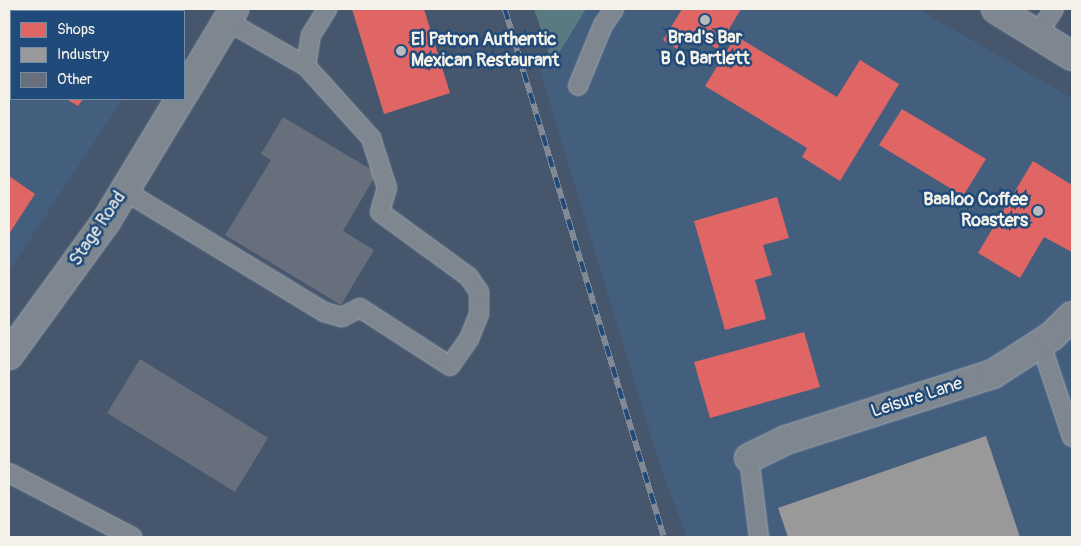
<!DOCTYPE html>
<style>
body{margin:0}
#map{position:relative;width:1081px;height:546px;overflow:hidden;background:#46576d;font-family:Pangolin,sans-serif}
div>[style]{position:absolute}
.built>*{inset:0;background:#445e7d}
.green>*{inset:0;background:#597a81}
.shops>*{inset:0;background:#e06666}
.industry>*{inset:0;background:#999}
.building>*{inset:0;background:#666f7b}
.roads{filter:drop-shadow(0 0 1px #a4abb3) drop-shadow(0 0 1px #a4abb3)}
.service>*{height:18px;margin:-9px;padding:0 9px;transform-origin:9px;border-radius:9px;background:#7e878f}
.minor>*{height:28px;margin:-14px;padding:0 14px;transform-origin:14px;border-radius:14px;background:#7e878f}
.secondary>*{height:28px;margin:-14px;padding:0 14px;transform-origin:14px;border-radius:14px;background:#7e878f}
.rail>*{height:5.5px;margin-top:-2.75px;transform-origin:0;background:repeating-linear-gradient(90deg,#1f4a7a 0 11px,#818a94 0 22px);box-sizing:border-box;border-block:1px solid #818a94}
.dots>*{width:14px;height:14px;translate:-50% -50%;box-sizing:border-box;border:2px solid #1f4a7a;border-radius:50%}
span{translate:-50% -50%;white-space:nowrap;text-align:center;line-height:1.15;-webkit-text-stroke:5px #1f4a7a;paint-order:stroke}
.poi-label{font-size:18px;color:#f4f1e8;font-weight:700}
.left{translate:0 -50%;text-align:left}
.right{translate:-100% -50%;text-align:right}
.street-label{font-size:18px;color:#f4f1e8}
.frame{position:absolute;inset:0;border:10px solid #f4f1e8;pointer-events:none}
.legend{position:absolute;left:10px;top:10px;width:175px;height:90px;box-sizing:border-box;background:#1f4a7a;border:1px solid #748da6;margin:0;padding:6px 9px;list-style:none;font-size:15px;color:#f4f1e8}
.legend li{display:flex;align-items:center;gap:10px;height:25px}
.legend b{width:25px;border:1px solid #748da6}
</style>
<div id="map">
<div class="built">
<i style="clip-path:polygon(9px 9px,180px 9px,179px 11px,11px 11px,11px 99px,123px 99px,9px 271px)"></i>
<i style="clip-path:polygon(581px 9px,918px 9px,1072px 98px,1072px 537px,687px 537px,661px 469px,540px 71px)"></i>
</div>
<div class="green">
<i style="clip-path:polygon(534px 9px,586px 9px,559px 53px,550px 57px)"></i>
</div>
<div class="shops">
<i style="clip-path:polygon(80px 9px,115px 9px,119px 11px,79px 11px)"></i>
<i style="clip-path:polygon(352px 9px,424px 9px,450px 93px,384px 114px)"></i>
<i style="clip-path:polygon(682px 9px,741px 9px,717px 49px,688px 31px,677px 49px,663px 40px)"></i>
<i style="clip-path:polygon(736px 36px,837px 97px,860px 60px,899px 84px,840px 181px,802px 157px,807px 148px,705px 86px)"></i>
<i style="clip-path:polygon(66px 99px,83px 99px,78px 106px)"></i>
<i style="clip-path:polygon(902px 109px,986px 159px,963px 196px,879px 145px)"></i>
<i style="clip-path:polygon(1033px 161px,1072px 185px,1072px 252px,1044px 237px,1020px 278px,978px 253px)"></i>
<i style="clip-path:polygon(9px 176px,35px 194px,9px 234px)"></i>
<i style="clip-path:polygon(777px 197px,789px 238px,763px 245px,772px 275px,755px 280px,766px 319px,725px 330px,694px 221px)"></i>
<i style="clip-path:polygon(804px 332px,820px 387px,710px 418px,694px 362px)"></i>
</div>
<div class="industry">
<i style="clip-path:polygon(986px 436px,1020px 537px,788px 537px,778px 508px)"></i>
</div>
<div class="building">
<i style="clip-path:polygon(283px 117px,377px 173px,343px 231px,374px 250px,341px 305px,225px 235px,271px 160px,261px 154px)"></i>
<i style="clip-path:polygon(140px 359px,268px 438px,235px 492px,107px 413px)"></i>
</div>
<div class="roads">
<div class="service">
<i style="left:227px;top:21px;width:91px;rotate:29.7deg"></i>
<i style="left:306px;top:66px;width:31px;rotate:-81deg"></i>
<i style="left:311px;top:35px;width:31px;rotate:-58deg"></i>
<i style="left:1037px;top:35px;width:31px;rotate:-57deg"></i>
<i style="left:578px;top:86px;width:66px;rotate:-67.7deg"></i>
<i style="left:603px;top:25px;width:19px;rotate:-55deg"></i>
<i style="left:125px;top:191px;width:233px;rotate:31.3deg"></i>
<i style="left:324px;top:312px;width:19px;rotate:16deg"></i>
<i style="left:342px;top:317px;width:20px;rotate:-27deg"></i>
<i style="left:360px;top:308px;width:107px;rotate:32.8deg"></i>
<i style="left:450px;top:366px;width:33px;rotate:-55deg"></i>
<i style="left:469px;top:339px;width:27px;rotate:-68deg"></i>
<i style="left:479px;top:314px;width:22px;rotate:-90deg"></i>
<i style="left:479px;top:292px;width:18px;rotate:-124deg"></i>
<i style="left:469px;top:277px;width:110px;rotate:-143.9deg"></i>
<i style="left:380px;top:212px;width:25px;rotate:-74deg"></i>
<i style="left:387px;top:188px;width:52px;rotate:-107.7deg"></i>
<i style="left:371px;top:138px;width:97px;rotate:-132.1deg"></i>
<i style="left:1041px;top:344px;width:98px;rotate:71.6deg"></i>
<i style="left:749px;top:458px;width:80px;rotate:82.8deg"></i>
<i style="left:9px;top:473px;width:139px;rotate:27.5deg"></i>
</div>
<div class="minor">
<i style="left:996px;top:9px;width:89px;rotate:31.7deg"></i>
<i style="left:749px;top:458px;width:41px;rotate:-25.9deg"></i>
<i style="left:786px;top:440px;width:217px;rotate:-17.7deg"></i>
<i style="left:993px;top:374px;width:70px;rotate:-32.8deg"></i>
<i style="left:1052px;top:336px;width:28px;rotate:-45deg"></i>
</div>
<div class="secondary">
<i style="left:184px;top:93px;width:98px;rotate:-59.2deg"></i>
<i style="left:9px;top:355px;width:163px;rotate:-54deg"></i>
<i style="left:105px;top:223px;width:145px;rotate:-58.8deg"></i>
</div>
</div>
<div class="rail">
<i style="left:505px;top:9px;width:551px;rotate:73.24deg"></i>
</div>
<div class="dots">
<i style="left:705px;top:20px;background:#b7bbbd"></i>
<i style="left:401px;top:51px;background:#b7bbbd"></i>
<i style="left:1038px;top:211px;background:#b7bbbd"></i>
</div>
<div class="poi-label">
<span style="left:705px;top:49px">Brad's Bar<br>B Q Bartlett</span>
<span class="left" style="left:411px;top:51px">El Patron Authentic<br>Mexican Restaurant</span>
<span class="right" style="left:1028px;top:211px">Baaloo Coffee<br>Roasters</span>
</div>
<div class="street-label">
<span style="left:98px;top:229px;rotate:-56deg">Stage Road</span>
<span style="left:917px;top:398px;rotate:-18deg">Leisure Lane</span>
</div>
<div class="frame"></div>
<ul class="legend">
<li><b style="height:14px;background:#e06666"></b>Shops</li>
<li><b style="height:14px;background:#999"></b>Industry</li>
<li><b style="height:14px;background:#666f7b"></b>Other</li>
</ul>
</div>
